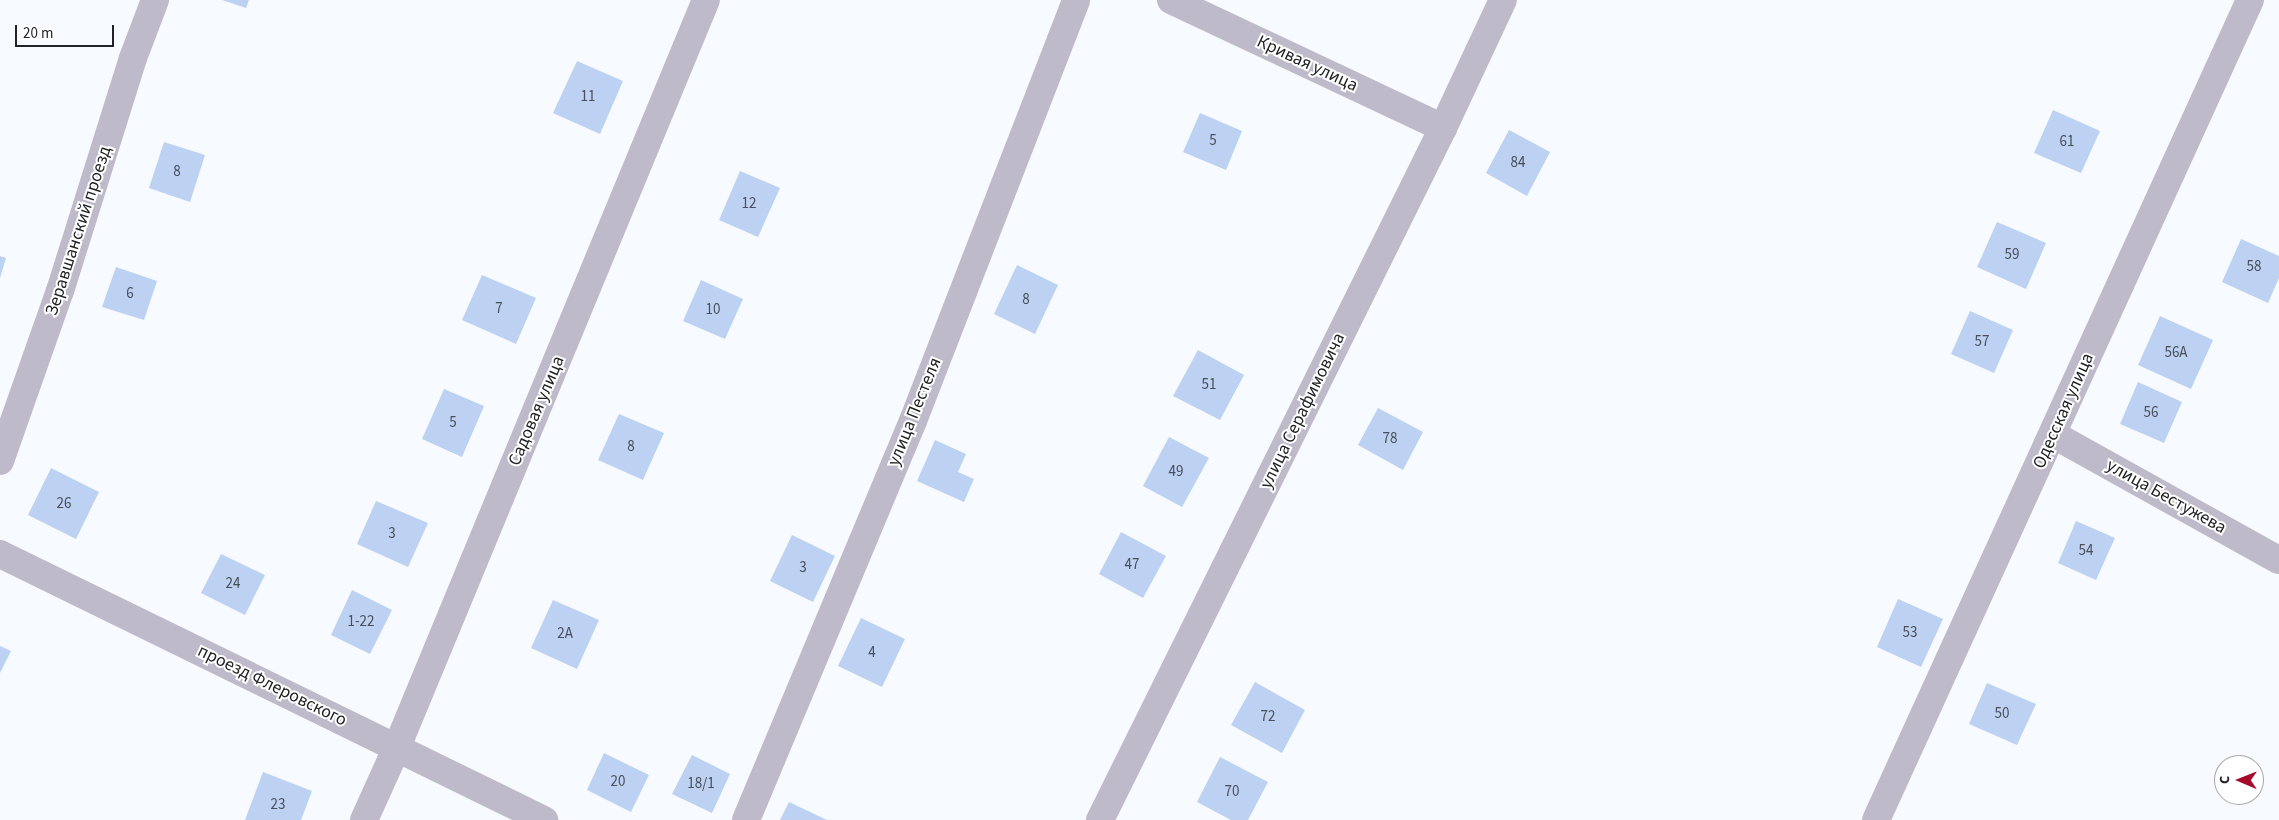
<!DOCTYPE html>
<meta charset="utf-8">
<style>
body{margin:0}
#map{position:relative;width:2279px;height:820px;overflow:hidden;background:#f7faff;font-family:"Source Sans 3",sans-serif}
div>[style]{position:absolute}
.building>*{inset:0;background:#bdd1f2}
.street>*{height:28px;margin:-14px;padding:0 14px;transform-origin:14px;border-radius:14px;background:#bfbac9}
span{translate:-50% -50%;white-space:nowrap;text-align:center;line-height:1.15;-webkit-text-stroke:4px #fff;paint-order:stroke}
.number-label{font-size:15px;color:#494e58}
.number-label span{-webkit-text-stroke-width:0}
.street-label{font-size:18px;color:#222325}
.north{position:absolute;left:2214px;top:755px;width:50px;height:50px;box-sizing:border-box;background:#fff;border:1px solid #a7a7a8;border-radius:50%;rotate:271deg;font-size:14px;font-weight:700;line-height:20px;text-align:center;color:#222325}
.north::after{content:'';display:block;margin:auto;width:18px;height:22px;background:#a60c29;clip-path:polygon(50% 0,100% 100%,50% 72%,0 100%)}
.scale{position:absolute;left:15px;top:25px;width:99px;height:22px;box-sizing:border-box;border:2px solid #222325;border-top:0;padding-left:6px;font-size:15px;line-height:18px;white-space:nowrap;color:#222325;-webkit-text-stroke:4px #fff;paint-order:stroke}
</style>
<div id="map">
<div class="building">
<i style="clip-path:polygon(222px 0,249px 0,246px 8px)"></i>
<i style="clip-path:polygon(577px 61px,623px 81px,600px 134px,553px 113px)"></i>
<i style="clip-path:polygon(2053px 110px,2100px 131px,2081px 173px,2034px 153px)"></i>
<i style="clip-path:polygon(1200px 113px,1242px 131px,1226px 170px,1183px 152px)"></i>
<i style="clip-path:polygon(1509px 130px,1550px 152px,1527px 196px,1486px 173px)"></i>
<i style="clip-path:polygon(164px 142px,205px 155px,190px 202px,149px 188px)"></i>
<i style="clip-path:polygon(740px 171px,780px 188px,758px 237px,719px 220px)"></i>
<i style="clip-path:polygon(1997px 222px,2046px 243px,2026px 289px,1977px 267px)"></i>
<i style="clip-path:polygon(2241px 239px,2279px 256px,2279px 278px,2268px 303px,2222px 282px)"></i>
<i style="clip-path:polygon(0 256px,6px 258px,0 278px)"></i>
<i style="clip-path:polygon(1017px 265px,1058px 285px,1035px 334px,994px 314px)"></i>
<i style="clip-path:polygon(116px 267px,157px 281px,144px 320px,102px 307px)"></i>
<i style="clip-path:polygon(482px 275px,536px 298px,516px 344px,462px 320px)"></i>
<i style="clip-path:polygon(701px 280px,743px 299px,725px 339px,683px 321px)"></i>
<i style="clip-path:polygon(1970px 311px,2013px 330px,1994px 373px,1951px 354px)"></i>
<i style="clip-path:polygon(2160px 316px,2213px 340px,2191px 389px,2138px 365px)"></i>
<i style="clip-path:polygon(1198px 350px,1244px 375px,1220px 420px,1173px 396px)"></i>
<i style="clip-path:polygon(2138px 382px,2182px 402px,2164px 443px,2120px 424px)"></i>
<i style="clip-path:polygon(444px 389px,484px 406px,462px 457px,422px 439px)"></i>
<i style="clip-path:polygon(1378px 408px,1423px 432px,1403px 470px,1358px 445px)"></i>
<i style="clip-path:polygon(619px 414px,664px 433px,643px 480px,598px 460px)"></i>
<i style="clip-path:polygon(1169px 437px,1209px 458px,1182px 507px,1143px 486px)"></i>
<i style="clip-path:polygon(935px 440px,966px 454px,958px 472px,974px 479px,964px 502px,917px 481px)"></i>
<i style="clip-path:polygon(51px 468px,99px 492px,76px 539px,28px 515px)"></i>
<i style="clip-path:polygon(376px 501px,428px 523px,408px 567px,357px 544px)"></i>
<i style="clip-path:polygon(2076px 521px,2115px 538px,2096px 580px,2058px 563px)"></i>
<i style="clip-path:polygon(1121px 532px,1166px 556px,1143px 598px,1099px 574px)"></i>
<i style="clip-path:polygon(792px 535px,835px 556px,813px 602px,770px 581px)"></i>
<i style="clip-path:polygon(221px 554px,265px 575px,245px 615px,201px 593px)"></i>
<i style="clip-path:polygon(352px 590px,392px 610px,370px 654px,331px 635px)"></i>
<i style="clip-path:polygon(1898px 599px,1943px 619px,1921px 667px,1877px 647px)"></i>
<i style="clip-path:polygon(553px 600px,599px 620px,577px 669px,531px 648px)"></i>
<i style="clip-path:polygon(861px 618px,905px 639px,882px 687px,838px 666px)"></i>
<i style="clip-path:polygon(0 646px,11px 651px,0 673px)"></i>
<i style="clip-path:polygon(1255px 682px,1305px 710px,1282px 753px,1231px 725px)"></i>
<i style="clip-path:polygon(1987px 683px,2036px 704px,2017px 745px,1969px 724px)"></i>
<i style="clip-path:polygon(604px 753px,649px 775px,631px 812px,587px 790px)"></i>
<i style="clip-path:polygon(692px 755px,730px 774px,712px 813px,672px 794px)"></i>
<i style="clip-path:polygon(1220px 757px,1268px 782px,1248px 820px,1231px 820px,1197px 802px)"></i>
<i style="clip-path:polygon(263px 772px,312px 791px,301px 820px,245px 820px)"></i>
<i style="clip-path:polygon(789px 802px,827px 820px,780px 820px)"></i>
</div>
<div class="street">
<i style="left:1171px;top:0;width:301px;rotate:25.2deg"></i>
<i style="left:2054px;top:435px;width:257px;rotate:29.1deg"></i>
<i style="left:0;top:461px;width:180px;rotate:-70.6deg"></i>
<i style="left:60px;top:291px;width:244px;rotate:-72.6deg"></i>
<i style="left:133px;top:58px;width:62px;rotate:-69.2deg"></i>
<i style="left:0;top:554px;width:606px;rotate:26.06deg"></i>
<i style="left:364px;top:820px;width:80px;rotate:-65.7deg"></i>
<i style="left:397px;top:747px;width:808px;rotate:-67.53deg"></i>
<i style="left:746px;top:820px;width:433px;rotate:-67.3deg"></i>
<i style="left:913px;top:421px;width:451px;rotate:-68.8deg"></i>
<i style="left:1100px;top:820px;width:772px;rotate:-63.63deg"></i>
<i style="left:1443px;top:128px;width:141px;rotate:-64.9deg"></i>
<i style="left:1876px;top:820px;width:901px;rotate:-65.48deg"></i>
</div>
<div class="number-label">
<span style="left:588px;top:97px">11</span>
<span style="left:1213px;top:141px">5</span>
<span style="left:2067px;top:142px">61</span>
<span style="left:1518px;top:163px">84</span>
<span style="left:177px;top:172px">8</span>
<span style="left:749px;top:204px">12</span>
<span style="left:2012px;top:255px">59</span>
<span style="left:2254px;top:267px">58</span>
<span style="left:130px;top:294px">6</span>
<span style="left:1026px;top:300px">8</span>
<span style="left:499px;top:309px">7</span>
<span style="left:713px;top:310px">10</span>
<span style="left:1982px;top:342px">57</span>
<span style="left:2176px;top:353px">56А</span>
<span style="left:1209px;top:385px">51</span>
<span style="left:2151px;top:413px">56</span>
<span style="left:453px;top:423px">5</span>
<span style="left:1390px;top:439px">78</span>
<span style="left:631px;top:447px">8</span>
<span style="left:1176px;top:472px">49</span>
<span style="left:64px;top:504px">26</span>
<span style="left:392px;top:534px">3</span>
<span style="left:2086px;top:551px">54</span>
<span style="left:1132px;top:565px">47</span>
<span style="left:803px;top:568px">3</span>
<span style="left:233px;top:584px">24</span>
<span style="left:361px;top:622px">1-22</span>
<span style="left:1910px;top:633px">53</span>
<span style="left:565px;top:634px">2А</span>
<span style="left:872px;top:653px">4</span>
<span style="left:2002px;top:714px">50</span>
<span style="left:1268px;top:717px">72</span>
<span style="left:618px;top:782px">20</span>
<span style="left:701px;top:784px">18/1</span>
<span style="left:1232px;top:792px">70</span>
<span style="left:278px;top:805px">23</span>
</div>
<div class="street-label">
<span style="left:1307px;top:64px;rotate:25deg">Кривая улица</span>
<span style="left:79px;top:231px;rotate:-72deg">Зеравшанский проезд</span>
<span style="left:537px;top:411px;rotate:-67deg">Садовая улица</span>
<span style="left:1303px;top:411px;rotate:-64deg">улица Серафимовича</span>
<span style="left:2064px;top:411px;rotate:-66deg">Одесская улица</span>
<span style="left:915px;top:412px;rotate:-68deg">улица Пестеля</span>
<span style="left:2166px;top:497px;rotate:29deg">улица Бестужева</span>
<span style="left:272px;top:686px;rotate:26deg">проезд Флеровского</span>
</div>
<div class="north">С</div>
<div class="scale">20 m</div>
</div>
